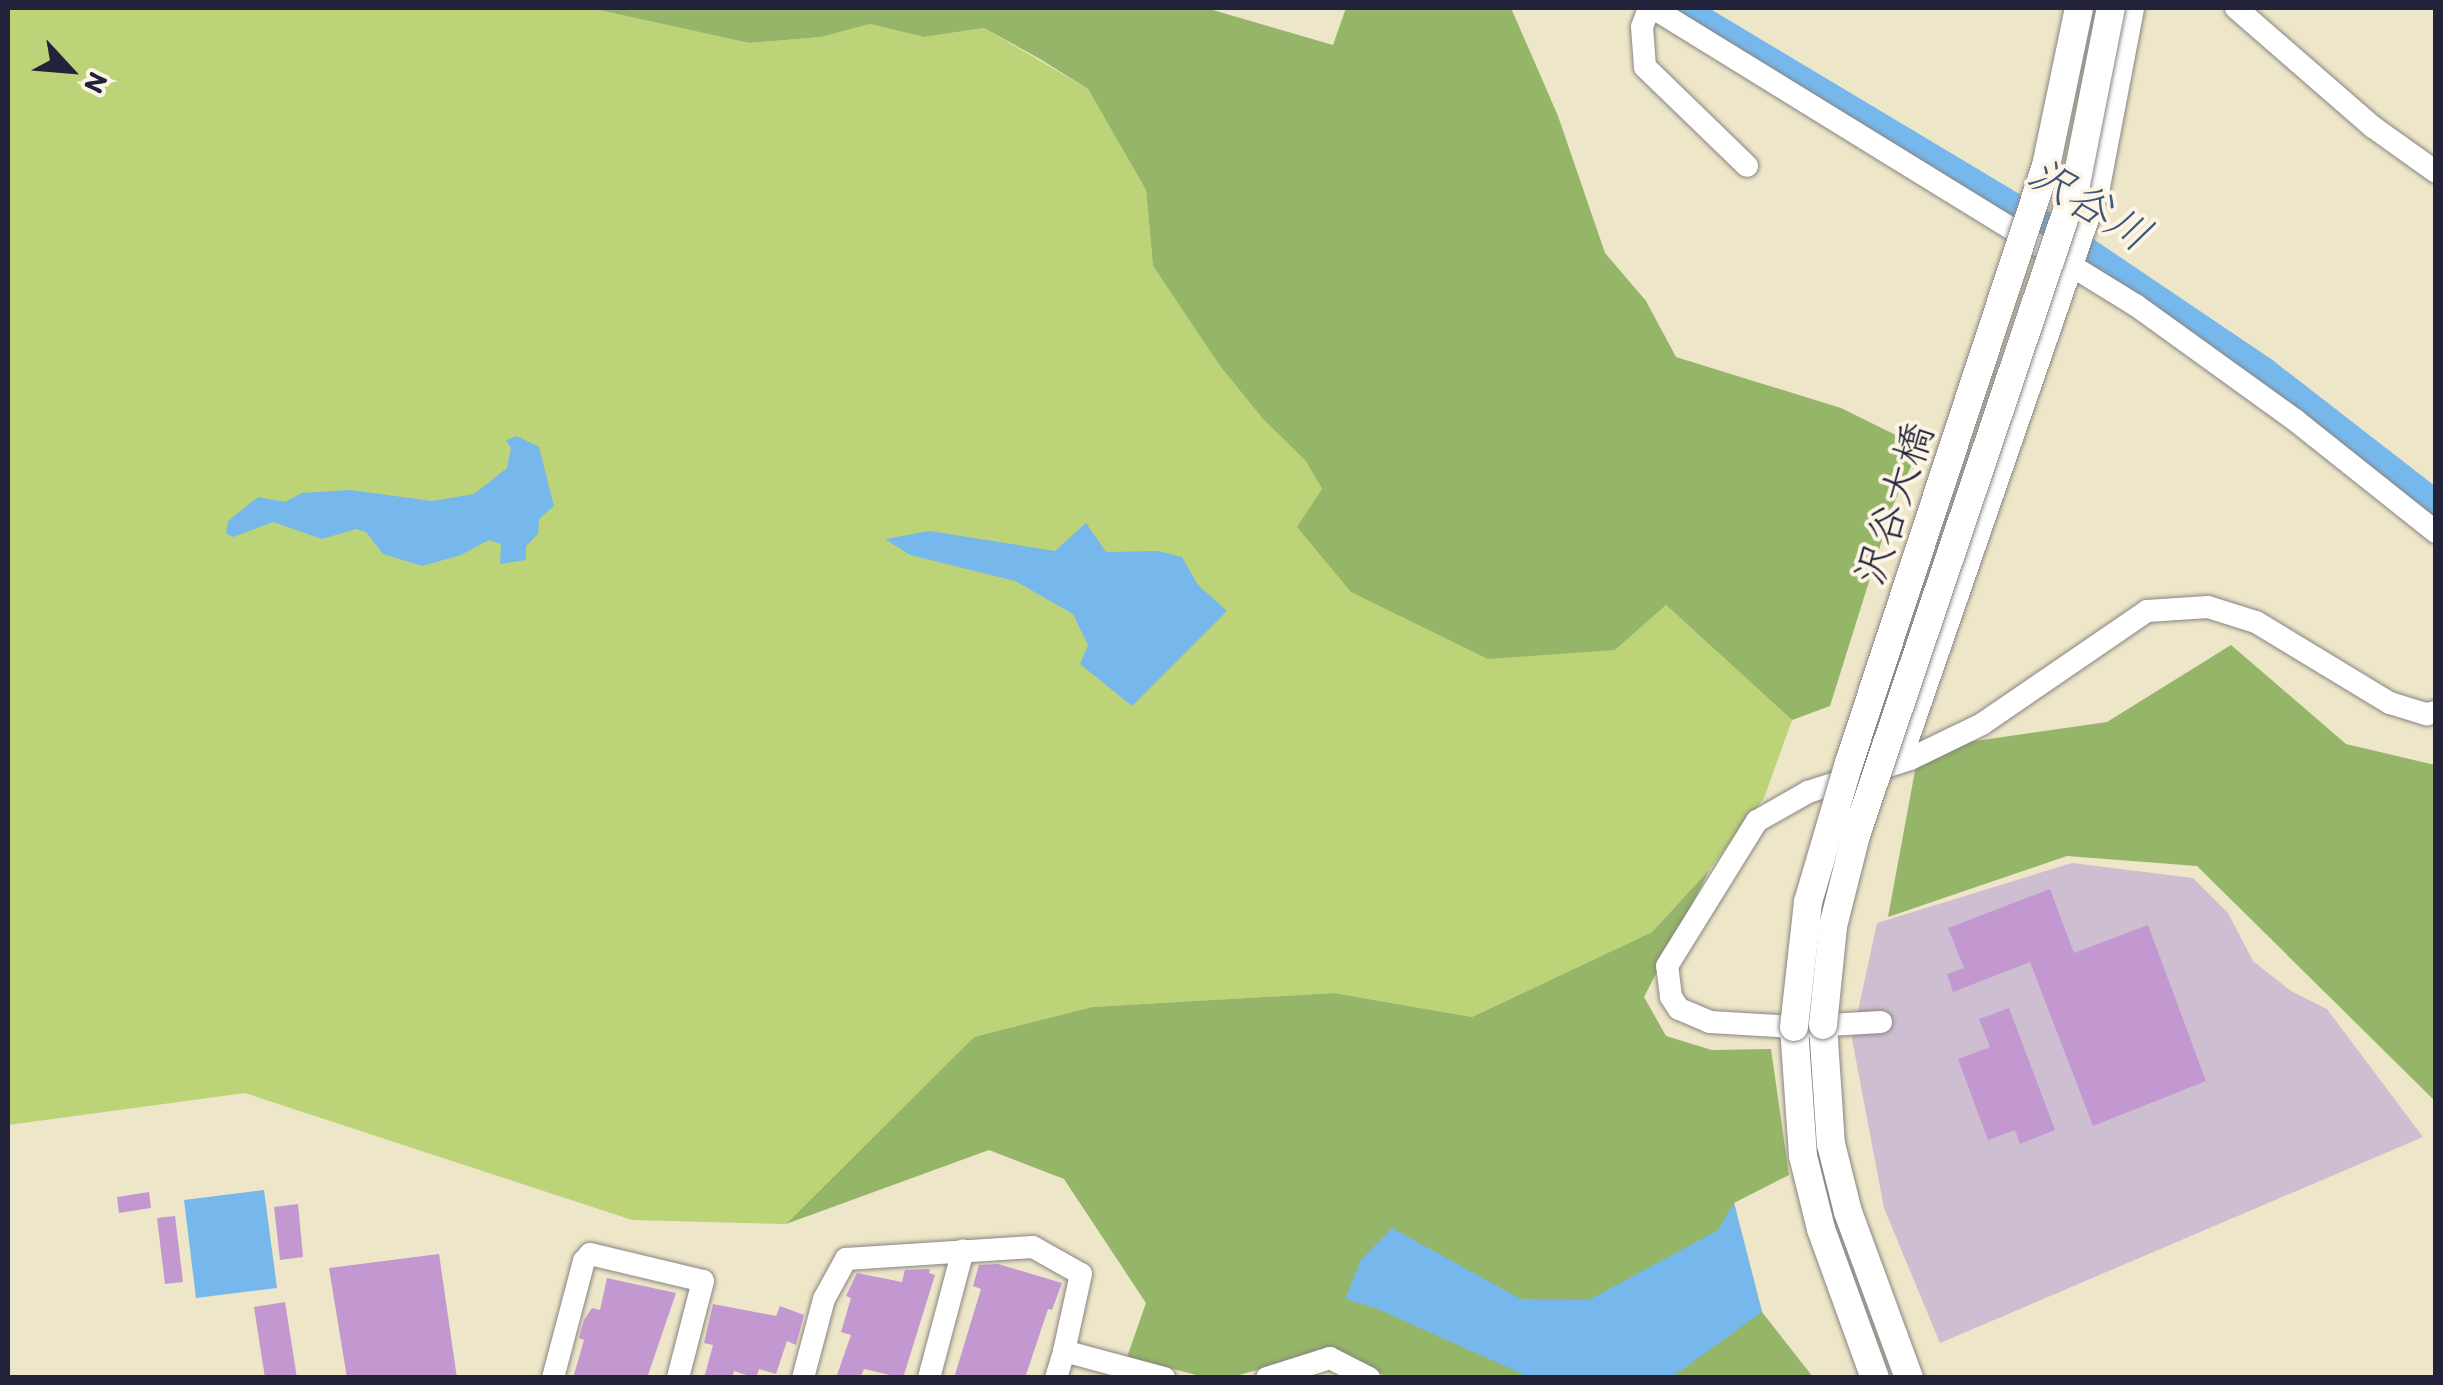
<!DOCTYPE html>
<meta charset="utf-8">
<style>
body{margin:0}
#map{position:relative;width:2443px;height:1385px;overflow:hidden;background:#ede6c8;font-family:Itim,"Klee One",sans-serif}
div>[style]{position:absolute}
.industrial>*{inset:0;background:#cebed1}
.green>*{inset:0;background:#bcd378}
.forest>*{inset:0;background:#95b568}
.water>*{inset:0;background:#77b8ec}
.river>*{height:35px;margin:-17.5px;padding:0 17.5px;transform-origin:17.5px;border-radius:17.5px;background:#77b8ec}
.building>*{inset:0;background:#c398d0}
.roads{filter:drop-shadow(0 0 2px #888482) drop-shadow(0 0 2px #888482)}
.minor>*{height:22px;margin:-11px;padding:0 11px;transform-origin:11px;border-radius:11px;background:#fff}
.tertiary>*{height:28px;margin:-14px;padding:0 14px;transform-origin:14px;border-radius:14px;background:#fff}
.bridges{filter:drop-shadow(0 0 2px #888482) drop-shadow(0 0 2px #888482)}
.tertiary-bridge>*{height:28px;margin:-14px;padding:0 14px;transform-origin:14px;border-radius:14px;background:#fff}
span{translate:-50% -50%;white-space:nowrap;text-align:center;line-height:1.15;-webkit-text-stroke:8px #fcf5e5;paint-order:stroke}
.street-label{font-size:42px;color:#22223b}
.water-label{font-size:45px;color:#405679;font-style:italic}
.frame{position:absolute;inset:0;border:10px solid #22223b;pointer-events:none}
.north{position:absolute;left:20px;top:20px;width:100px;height:100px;-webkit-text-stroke:8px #fcf5e5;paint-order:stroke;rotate:116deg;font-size:28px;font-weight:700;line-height:40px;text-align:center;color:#22223b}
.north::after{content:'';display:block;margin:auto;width:35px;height:45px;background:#22223b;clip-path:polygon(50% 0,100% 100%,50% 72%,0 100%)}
</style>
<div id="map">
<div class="industrial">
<i style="clip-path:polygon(2072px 863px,2193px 878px,2228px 913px,2253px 961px,2291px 991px,2327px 1009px,2423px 1137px,1940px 1343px,1884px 1208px,1852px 1039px,1877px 923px)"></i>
</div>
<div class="green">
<i style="clip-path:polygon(8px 8px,590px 8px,749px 43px,821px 37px,870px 24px,924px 37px,984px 28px,1088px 89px,1146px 190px,1153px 266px,1220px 366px,1263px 419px,1306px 460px,1322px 489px,1615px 650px,1666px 605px,1792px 720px,1764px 798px,1710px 869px,1652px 932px,1472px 1017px,1334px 993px,1092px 1007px,974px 1037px,786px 1224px,632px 1220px,245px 1093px,8px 1125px)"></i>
</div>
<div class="forest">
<i style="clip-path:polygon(590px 8px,1206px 8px,1333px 45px,1346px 8px,1511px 8px,1558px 116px,1605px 253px,1646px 301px,1676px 357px,1841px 408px,1920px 447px,1893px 505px,1830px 706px,1792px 720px,1666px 605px,1615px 650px,1488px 659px,1351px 592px,1297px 527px,1322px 489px,1306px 461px,1263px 419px,1220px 366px,1153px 266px,1146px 190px,1088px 89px,1040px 59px,984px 28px,924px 37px,870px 24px,821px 37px,749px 43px)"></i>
<i style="clip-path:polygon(2231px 645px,2346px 744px,2435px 765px,2435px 1101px,2197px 866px,2067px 856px,1888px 917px,1919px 749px,2107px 722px)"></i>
<i style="clip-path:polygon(1710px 869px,1644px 997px,1666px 1036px,1712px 1050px,1771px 1049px,1789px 1175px,1734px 1203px,1762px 1312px,1813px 1377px,1388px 1377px,1331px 1349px,1232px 1377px,1208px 1378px,1127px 1357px,1146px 1303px,1064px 1179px,989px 1150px,786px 1224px,974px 1037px,1092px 1007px,1334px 993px,1472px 1017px,1652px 932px)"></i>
</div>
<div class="water">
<i style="clip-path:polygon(517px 436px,539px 447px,554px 506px,539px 519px,538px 534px,526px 546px,526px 560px,500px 564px,501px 544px,489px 540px,461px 555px,422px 566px,383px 554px,366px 532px,356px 529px,322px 539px,273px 522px,233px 537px,226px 533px,228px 521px,258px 497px,285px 502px,302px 493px,350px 490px,432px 501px,474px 494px,507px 468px,511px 448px,506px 440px)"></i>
<i style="clip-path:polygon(1086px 523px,1106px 552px,1158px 551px,1182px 557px,1198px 585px,1227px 611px,1132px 706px,1080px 664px,1088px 645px,1073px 614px,1015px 581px,910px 555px,885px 539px,930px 531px,1055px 551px)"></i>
<i style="clip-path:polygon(264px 1190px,277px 1288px,196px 1298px,184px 1200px)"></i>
<i style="clip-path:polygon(1734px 1203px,1762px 1312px,1672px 1377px,1529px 1377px,1378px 1309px,1345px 1299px,1361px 1260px,1392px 1228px,1521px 1299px,1589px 1300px,1718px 1230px)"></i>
</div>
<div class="river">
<i style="left:1675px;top:8px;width:469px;rotate:30.9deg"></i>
<i style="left:2077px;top:249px;width:223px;rotate:34deg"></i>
<i style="left:2262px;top:374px;width:220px;rotate:37.8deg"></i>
</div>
<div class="building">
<i style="clip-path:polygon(2050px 889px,2074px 953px,2148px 925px,2206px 1081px,2093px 1126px,2030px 962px,1953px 992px,1947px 974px,1964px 968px,1948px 928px)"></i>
<i style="clip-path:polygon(2009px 1008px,2055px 1130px,2020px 1144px,2015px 1130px,1988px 1140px,1958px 1059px,1990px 1047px,1979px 1019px)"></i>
<i style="clip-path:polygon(149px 1192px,151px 1208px,119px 1213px,117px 1197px)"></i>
<i style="clip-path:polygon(298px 1204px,303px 1257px,280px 1260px,274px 1207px)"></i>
<i style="clip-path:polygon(175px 1216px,183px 1282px,165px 1284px,157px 1218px)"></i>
<i style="clip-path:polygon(439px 1254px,457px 1378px,347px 1378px,329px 1268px)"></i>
<i style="clip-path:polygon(998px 1264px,1062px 1283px,1052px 1310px,1048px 1309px,1025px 1378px,954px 1378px,981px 1289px,973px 1286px,979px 1265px)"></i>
<i style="clip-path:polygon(930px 1269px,929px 1273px,935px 1275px,903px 1378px,864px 1369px,860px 1378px,836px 1378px,851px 1335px,841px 1332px,851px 1298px,846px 1296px,857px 1273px,902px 1282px,905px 1270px)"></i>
<i style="clip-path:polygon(607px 1278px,676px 1293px,647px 1378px,573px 1378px,584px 1340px,579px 1338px,584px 1320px,592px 1308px,600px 1310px)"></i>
<i style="clip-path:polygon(285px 1302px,297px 1378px,265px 1378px,254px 1307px)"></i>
<i style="clip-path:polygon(713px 1304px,776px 1316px,780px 1306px,804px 1315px,796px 1345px,787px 1341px,776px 1374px,759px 1369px,756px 1378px,734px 1371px,732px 1378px,704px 1378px,713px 1345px,704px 1343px)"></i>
</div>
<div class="roads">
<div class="minor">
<i style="left:1649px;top:8px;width:20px;rotate:110deg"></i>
<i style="left:1642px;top:27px;width:40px;rotate:85.7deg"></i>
<i style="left:1645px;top:67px;width:142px;rotate:44.1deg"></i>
<i style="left:1653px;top:8px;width:568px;rotate:31.62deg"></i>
<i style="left:2137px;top:306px;width:195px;rotate:35.8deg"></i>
<i style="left:2295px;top:420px;width:180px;rotate:38.5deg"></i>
<i style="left:2236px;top:8px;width:181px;rotate:41deg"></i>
<i style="left:2373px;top:127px;width:77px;rotate:35.5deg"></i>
<i style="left:1900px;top:762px;width:608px;rotate:-70.91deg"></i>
<i style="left:2099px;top:187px;width:182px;rotate:-79.2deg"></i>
<i style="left:1881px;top:1022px;width:87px;rotate:176.7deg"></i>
<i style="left:1794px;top:1027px;width:84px;rotate:-176.6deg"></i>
<i style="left:1710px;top:1022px;width:34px;rotate:-157deg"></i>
<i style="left:1679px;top:1009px;width:14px;rotate:-124deg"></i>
<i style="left:1671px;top:997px;width:31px;rotate:-97deg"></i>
<i style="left:1667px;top:966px;width:171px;rotate:-58.2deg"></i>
<i style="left:1757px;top:821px;width:59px;rotate:-29.6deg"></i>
<i style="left:1808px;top:792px;width:107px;rotate:-17.9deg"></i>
<i style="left:1910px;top:759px;width:80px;rotate:-25.9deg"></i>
<i style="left:1982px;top:724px;width:200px;rotate:-34.4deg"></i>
<i style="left:2147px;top:611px;width:61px;rotate:-3.8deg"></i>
<i style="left:2208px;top:607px;width:50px;rotate:17.4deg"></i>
<i style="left:2256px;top:622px;width:157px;rotate:31.2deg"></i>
<i style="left:2390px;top:703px;width:39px;rotate:17deg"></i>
<i style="left:2427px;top:714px;width:9px;rotate:-13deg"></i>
<i style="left:553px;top:1378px;width:121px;rotate:-75.2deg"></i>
<i style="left:584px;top:1261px;width:9px;rotate:-49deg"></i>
<i style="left:590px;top:1254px;width:116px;rotate:13.4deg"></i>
<i style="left:703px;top:1281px;width:100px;rotate:104.5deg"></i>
<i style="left:803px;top:1378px;width:82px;rotate:-75.1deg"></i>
<i style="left:824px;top:1299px;width:46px;rotate:-61.2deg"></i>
<i style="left:846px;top:1259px;width:187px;rotate:-3.7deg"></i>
<i style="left:1033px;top:1247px;width:55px;rotate:29.4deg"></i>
<i style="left:1081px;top:1274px;width:79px;rotate:102.4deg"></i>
<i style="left:1064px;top:1351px;width:104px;rotate:15.1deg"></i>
<i style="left:929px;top:1378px;width:132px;rotate:-75.1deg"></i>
<i style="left:1056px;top:1378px;width:28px;rotate:-73deg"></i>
<i style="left:1267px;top:1378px;width:66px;rotate:-17.6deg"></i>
<i style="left:1330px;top:1358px;width:44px;rotate:27.1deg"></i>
</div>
<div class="tertiary">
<i style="left:1823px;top:1025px;width:119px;rotate:86.2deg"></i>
<i style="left:1831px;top:1144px;width:70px;rotate:76deg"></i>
<i style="left:1848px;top:1212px;width:177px;rotate:69.8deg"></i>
<i style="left:1794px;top:1027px;width:129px;rotate:86deg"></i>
<i style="left:1803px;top:1156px;width:75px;rotate:76.1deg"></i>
<i style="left:1821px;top:1229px;width:158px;rotate:70.1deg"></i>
</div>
</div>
<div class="bridges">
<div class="tertiary-bridge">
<i style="left:1823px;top:1025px;width:100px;rotate:-84.2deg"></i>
<i style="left:1833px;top:926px;width:94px;rotate:-75.8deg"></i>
<i style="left:1856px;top:835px;width:687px;rotate:-71.33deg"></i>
<i style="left:2076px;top:184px;width:179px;rotate:-78.8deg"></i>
<i style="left:1794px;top:1027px;width:126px;rotate:-83.6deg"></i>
<i style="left:1808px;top:902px;width:145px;rotate:-73.6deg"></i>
<i style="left:1849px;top:763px;width:629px;rotate:-71.74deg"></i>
<i style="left:2046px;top:166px;width:161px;rotate:-78.2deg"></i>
</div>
</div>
<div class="street-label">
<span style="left:1894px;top:504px;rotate:-72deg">沢谷大橋</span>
</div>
<div class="water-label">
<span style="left:2090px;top:204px;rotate:32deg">沢谷川</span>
</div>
<div class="frame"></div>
<div class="north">N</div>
</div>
